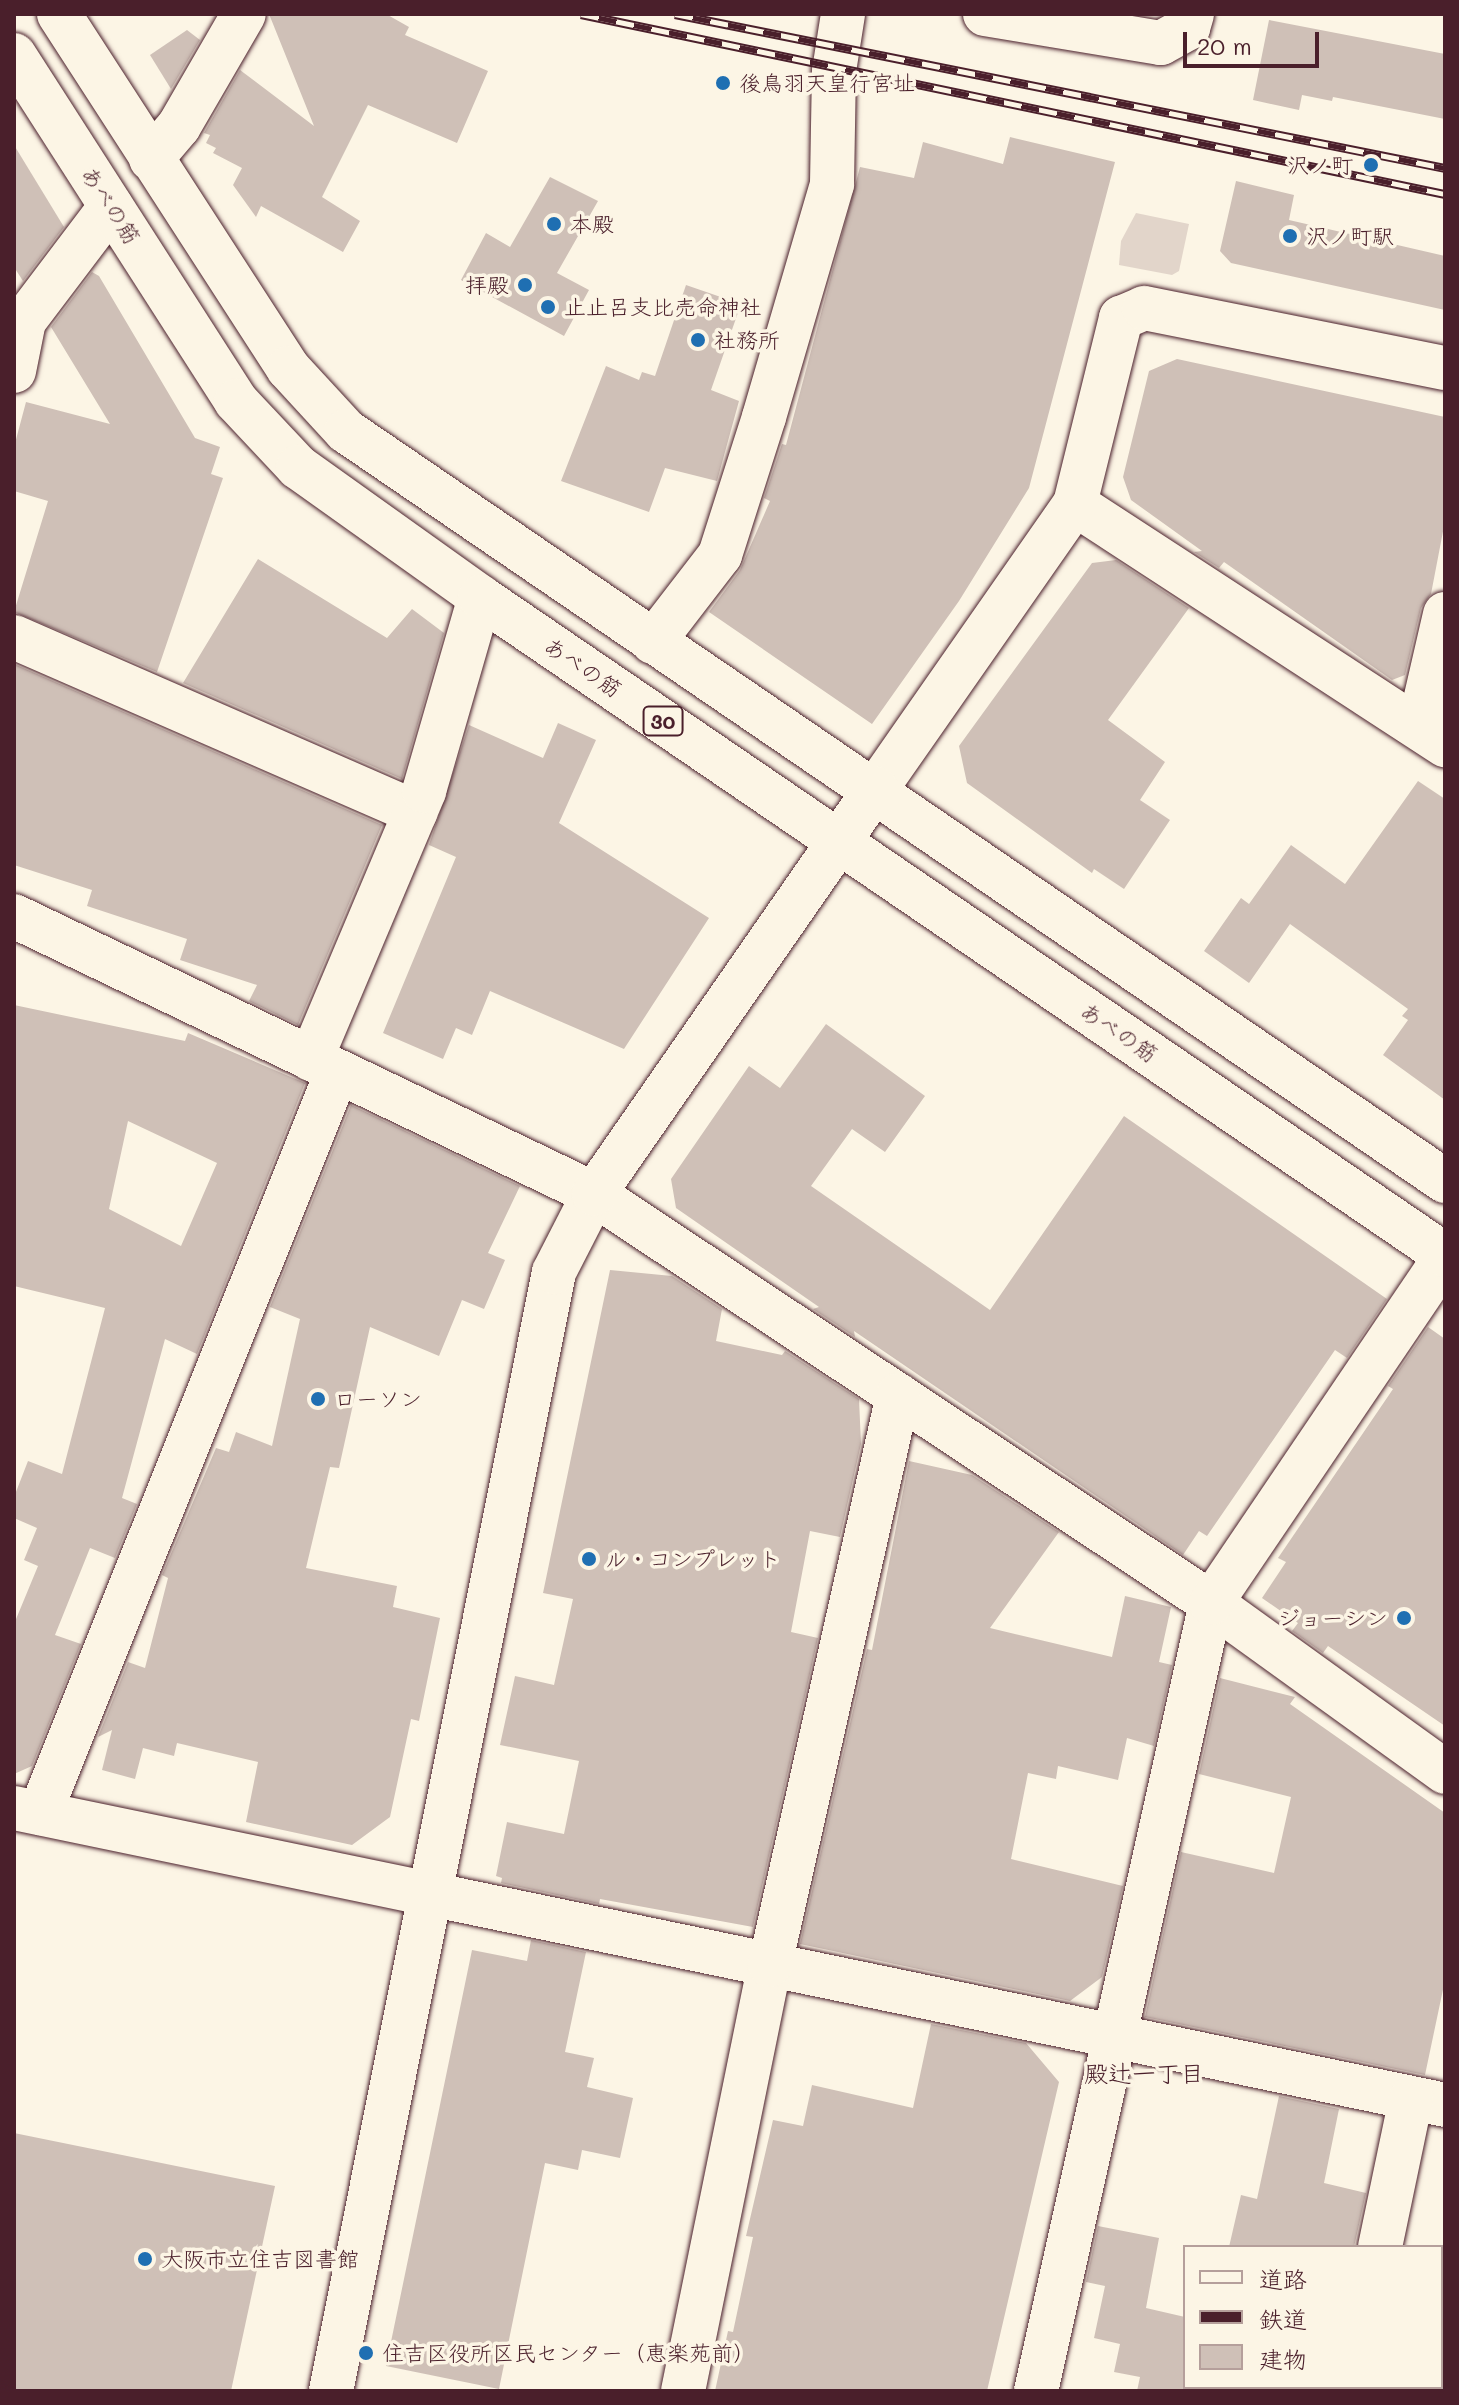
<!DOCTYPE html>
<meta charset="utf-8">
<style>
body{margin:0}
#map{position:relative;width:1459px;height:2405px;overflow:hidden;background:#fcf5e5;font-family:Mali,"Klee One",sans-serif}
div>[style]{position:absolute}
.green>*{inset:0;background:#e2d5ca}
.building>*{inset:0;background:#cfc0b7}
.roads{filter:drop-shadow(0 0 2px #4a1f2b) drop-shadow(0 0 2px #4a1f2b)}
.minor>*{height:44px;margin:-22px;padding:0 22px;transform-origin:22px;border-radius:22px;background:#fcf5e5}
.tertiary>*{height:44px;margin:-22px;padding:0 22px;transform-origin:22px;border-radius:22px;background:#fcf5e5}
.primary>*{height:44px;margin:-22px;padding:0 22px;transform-origin:22px;border-radius:22px;background:#fcf5e5}
.rail>*{height:9px;margin-top:-4.5px;transform-origin:0;background:repeating-linear-gradient(90deg,#fcf5e5 0 18px,#4a1f2b 0 36px);box-sizing:border-box;border-block:2px solid #4a1f2b}
.dots>*{width:22px;height:22px;translate:-50% -50%;box-sizing:border-box;border:4px solid #fcf5e5;border-radius:50%}
span{translate:-50% -50%;white-space:nowrap;text-align:center;line-height:1.15;-webkit-text-stroke:7px #fcf5e5;paint-order:stroke}
.shield-label span{padding:2px 6px;background:#fcf5e5;border:2px solid;border-radius:6px;-webkit-text-stroke-width:0}
.shield-label{font-size:20px;color:#4a1f2b;font-weight:700}
.poi-label{font-size:22px;color:#4a1f2b}
.left{translate:0 -50%;text-align:left}
.right{translate:-100% -50%;text-align:right}
.street-label{font-size:22px;color:#4a1f2b}
.neighbourhood-label{font-size:24px;color:#4a1f2b}
.frame{position:absolute;inset:0;border:16px solid #4a1f2b;pointer-events:none}
.legend{position:absolute;left:1183px;top:2245px;width:260px;height:144px;box-sizing:border-box;background:#fcf5e5;border:2px solid #b59f9b;margin:0;padding:10px 14px;list-style:none;font-size:24px;color:#4a1f2b}
.legend li{display:flex;align-items:center;gap:16px;height:40px}
.legend b{width:40px;border:2px solid #b59f9b}
.scale{position:absolute;left:1183px;top:32px;width:136px;height:36px;box-sizing:border-box;border:4px solid #4a1f2b;border-top:0;padding-left:10px;font-size:24px;line-height:28px;white-space:nowrap;color:#4a1f2b;-webkit-text-stroke:6px #fcf5e5;paint-order:stroke}
</style>
<div id="map">
<div class="green">
<i style="clip-path:polygon(1136px 213px,1189px 224px,1179px 271px,1172px 275px,1119px 265px,1121px 241px)"></i>
</div>
<div class="building">
<i style="clip-path:polygon(269px 14px,386px 14px,409px 27px,405px 35px,488px 71px,457px 143px,368px 105px,322px 197px,360px 221px,343px 252px,261px 206px,256px 217px,233px 185px,242px 168px,213px 153px,216px 148px,206px 143px,210px 135px,204px 133px,240px 70px,314px 126px)"></i>
<i style="clip-path:polygon(1269px 20px,1445px 54px,1445px 119px,1333px 97px,1332px 101px,1302px 95px,1299px 110px,1253px 100px)"></i>
<i style="clip-path:polygon(187px 30px,200px 40px,171px 89px,150px 55px)"></i>
<i style="clip-path:polygon(1010px 137px,1115px 162px,1029px 488px,959px 601px,872px 724px,709px 612px,740px 570px,770px 501px,764px 498px,782px 444px,786px 445px,860px 167px,914px 178px,923px 142px,1003px 164px)"></i>
<i style="clip-path:polygon(14px 145px,64px 227px,23px 281px,14px 267px)"></i>
<i style="clip-path:polygon(550px 177px,598px 201px,557px 273px,589px 290px,564px 336px,461px 280px,486px 233px,510px 247px)"></i>
<i style="clip-path:polygon(1236px 181px,1294px 195px,1289px 220px,1445px 256px,1445px 310px,1231px 263px,1220px 251px)"></i>
<i style="clip-path:polygon(92px 272px,99px 276px,195px 438px,220px 447px,211px 474px,223px 478px,157px 672px,14px 612px,48px 501px,14px 491px,14px 447px,26px 402px,110px 424px,51px 327px)"></i>
<i style="clip-path:polygon(686px 285px,741px 304px,711px 390px,739px 401px,717px 481px,665px 468px,649px 512px,561px 481px,606px 366px,639px 380px,642px 372px,655px 376px)"></i>
<i style="clip-path:polygon(1177px 359px,1445px 417px,1445px 521px,1431px 594px,1421px 608px,1405px 675px,1392px 680px,1224px 562px,1219px 568px,1194px 552px,1202px 551px,1131px 500px,1123px 477px,1149px 371px)"></i>
<i style="clip-path:polygon(258px 559px,387px 638px,412px 609px,444px 633px,402px 779px,183px 683px)"></i>
<i style="clip-path:polygon(1116px 560px,1189px 608px,1108px 720px,1165px 762px,1140px 800px,1170px 820px,1124px 889px,1094px 869px,1092px 873px,967px 783px,959px 746px,1092px 563px)"></i>
<i style="clip-path:polygon(14px 664px,382px 825px,298px 1025px,249px 1001px,257px 985px,180px 960px,187px 939px,87px 906px,92px 890px,14px 865px)"></i>
<i style="clip-path:polygon(558px 723px,596px 740px,559px 823px,709px 918px,624px 1049px,490px 991px,472px 1035px,456px 1028px,443px 1059px,383px 1033px,456px 857px,429px 845px,469px 725px,543px 758px)"></i>
<i style="clip-path:polygon(1418px 781px,1445px 799px,1445px 1100px,1383px 1055px,1408px 1020px,1402px 1016px,1408px 1009px,1290px 924px,1249px 983px,1204px 951px,1241px 898px,1249px 904px,1291px 845px,1345px 884px)"></i>
<i style="clip-path:polygon(evenodd,14px 1005px,185px 1041px,188px 1033px,305px 1083px,197px 1354px,165px 1339px,122px 1498px,137px 1504px,115px 1558px,90px 1548px,55px 1635px,81px 1644px,32px 1766px,14px 1774px,14px 1624px,38px 1566px,24px 1560px,37px 1528px,14px 1518px,14px 1497px,28px 1461px,62px 1474px,105px 1308px,14px 1286px,14px 1005px,128px 1121px,217px 1163px,181px 1246px,109px 1209px,128px 1121px)"></i>
<i style="clip-path:polygon(826px 1024px,925px 1096px,885px 1152px,852px 1129px,811px 1186px,990px 1310px,1124px 1116px,1387px 1299px,1347px 1358px,1335px 1350px,1207px 1536px,1199px 1531px,1183px 1555px,854px 1331px,855px 1337px,813px 1309px,819px 1307px,676px 1208px,671px 1179px,749px 1066px,780px 1088px)"></i>
<i style="clip-path:polygon(351px 1105px,520px 1186px,488px 1253px,505px 1260px,484px 1309px,462px 1300px,439px 1356px,370px 1327px,339px 1468px,330px 1467px,306px 1568px,397px 1586px,393px 1607px,440px 1618px,419px 1721px,411px 1719px,390px 1817px,352px 1845px,246px 1822px,258px 1762px,177px 1743px,174px 1756px,143px 1748px,135px 1779px,102px 1770px,112px 1730px,98px 1737px,128px 1662px,145px 1668px,168px 1578px,162px 1575px,216px 1448px,229px 1452px,236px 1432px,272px 1446px,300px 1319px,270px 1307px)"></i>
<i style="clip-path:polygon(610px 1270px,672px 1276px,722px 1309px,716px 1341px,782px 1355px,785px 1351px,859px 1399px,861px 1444px,840px 1537px,810px 1531px,791px 1632px,818px 1638px,753px 1927px,600px 1899px,599px 1904px,501px 1883px,502px 1878px,496px 1876px,507px 1822px,564px 1834px,579px 1761px,500px 1745px,515px 1676px,554px 1685px,573px 1599px,543px 1593px)"></i>
<i style="clip-path:polygon(1428px 1327px,1445px 1339px,1445px 1726px,1328px 1646px,1323px 1653px,1292px 1631px,1298px 1623px,1262px 1598px,1286px 1562px,1278px 1558px,1393px 1389px,1388px 1386px)"></i>
<i style="clip-path:polygon(909px 1461px,972px 1475px,1059px 1532px,990px 1628px,1112px 1657px,1125px 1596px,1171px 1607px,1159px 1662px,1172px 1665px,1154px 1746px,1127px 1738px,1118px 1780px,1058px 1766px,1056px 1779px,1028px 1773px,1011px 1859px,1123px 1886px,1102px 1977px,1070px 2001px,800px 1944px,867px 1649px,872px 1650px)"></i>
<i style="clip-path:polygon(1220px 1678px,1295px 1697px,1290px 1704px,1445px 1813px,1445px 1980px,1425px 2075px,1145px 2017px,1181px 1852px,1274px 1873px,1291px 1797px,1199px 1774px)"></i>
<i style="clip-path:polygon(531px 1940px,586px 1952px,565px 2052px,594px 2058px,587px 2087px,633px 2098px,620px 2158px,582px 2150px,578px 2170px,545px 2163px,499px 2389px,386px 2366px,472px 1950px,527px 1961px)"></i>
<i style="clip-path:polygon(931px 2024px,1026px 2043px,1059px 2082px,987px 2391px,715px 2391px,728px 2331px,733px 2332px,753px 2237px,746px 2236px,773px 2120px,803px 2126px,812px 2085px,913px 2108px)"></i>
<i style="clip-path:polygon(1279px 2096px,1339px 2109px,1324px 2183px,1366px 2193px,1354px 2247px,1229px 2247px,1241px 2195px,1257px 2199px)"></i>
<i style="clip-path:polygon(14px 2133px,275px 2186px,231px 2391px,14px 2391px)"></i>
<i style="clip-path:polygon(1098px 2226px,1159px 2238px,1146px 2308px,1185px 2317px,1185px 2391px,1137px 2391px,1140px 2377px,1114px 2372px,1120px 2344px,1094px 2338px,1105px 2286px,1086px 2282px)"></i>
</div>
<div class="roads">
<div class="minor">
<i style="left:985px;top:14px;width:178px;rotate:9.4deg"></i>
<i style="left:1161px;top:43px;width:31px;rotate:-29deg"></i>
<i style="left:1188px;top:28px;width:15px;rotate:-74deg"></i>
<i style="left:151px;top:159px;width:43px;rotate:-49.7deg"></i>
<i style="left:179px;top:126px;width:129px;rotate:-59.9deg"></i>
<i style="left:14px;top:371px;width:51px;rotate:-78.7deg"></i>
<i style="left:24px;top:321px;width:144px;rotate:-52.9deg"></i>
<i style="left:1075px;top:504px;width:442px;rotate:33.1deg"></i>
<i style="left:14px;top:637px;width:438px;rotate:23.6deg"></i>
<i style="left:653px;top:642px;width:110px;rotate:-52.4deg"></i>
<i style="left:720px;top:555px;width:145px;rotate:-72.3deg"></i>
<i style="left:764px;top:417px;width:243px;rotate:-73.7deg"></i>
<i style="left:832px;top:184px;width:113px;rotate:-89deg"></i>
<i style="left:834px;top:71px;width:58px;rotate:-81deg"></i>
<i style="left:1419px;top:727px;width:116px;rotate:-77deg"></i>
<i style="left:876px;top:789px;width:348px;rotate:-55.1deg"></i>
<i style="left:1075px;top:504px;width:192px;rotate:-76.1deg"></i>
<i style="left:1121px;top:318px;width:25px;rotate:-23deg"></i>
<i style="left:1144px;top:308px;width:307px;rotate:11.3deg"></i>
<i style="left:311px;top:1059px;width:291px;rotate:-67.1deg"></i>
<i style="left:424px;top:791px;width:202px;rotate:-73.9deg"></i>
<i style="left:594px;top:1194px;width:740px;rotate:33.54deg"></i>
<i style="left:1211px;top:1603px;width:289px;rotate:35.8deg"></i>
<i style="left:40px;top:1813px;width:798px;rotate:-68.16deg"></i>
<i style="left:430px;top:1894px;width:1037px;rotate:11.74deg"></i>
<i style="left:1380px;top:2247px;width:152px;rotate:-78.2deg"></i>
<i style="left:683px;top:2391px;width:435px;rotate:-78.5deg"></i>
<i style="left:770px;top:1965px;width:584px;rotate:-77.34deg"></i>
<i style="left:1036px;top:2391px;width:807px;rotate:-77.48deg"></i>
<i style="left:1211px;top:1603px;width:418px;rotate:-55.9deg"></i>
<i style="left:1350px;top:2391px;width:4px;rotate:-76deg"></i>
</div>
<div class="tertiary">
<i style="left:14px;top:916px;width:643px;rotate:25.61deg"></i>
<i style="left:14px;top:1808px;width:425px;rotate:11.7deg"></i>
<i style="left:331px;top:2391px;width:1141px;rotate:-78.73deg"></i>
<i style="left:554px;top:1272px;width:88px;rotate:-62.9deg"></i>
<i style="left:594px;top:1194px;width:494px;rotate:-55.2deg"></i>
</div>
<div class="primary">
<i style="left:59px;top:14px;width:422px;rotate:57.1deg"></i>
<i style="left:288px;top:368px;width:86px;rotate:47.4deg"></i>
<i style="left:346px;top:431px;width:1331px;rotate:34.31deg"></i>
<i style="left:14px;top:55px;width:411px;rotate:57.3deg"></i>
<i style="left:236px;top:401px;width:91px;rotate:46.8deg"></i>
<i style="left:298px;top:467px;width:224px;rotate:35.5deg"></i>
<i style="left:480px;top:597px;width:1168px;rotate:34.29deg"></i>
</div>
</div>
<div class="rail">
<i style="left:581px;top:14px;width:883px;rotate:11.77deg"></i>
<i style="left:675px;top:14px;width:785px;rotate:11.31deg"></i>
</div>
<div class="dots">
<i style="left:723px;top:83px;background:#1f6fb2"></i>
<i style="left:1371px;top:165px;background:#1f6fb2"></i>
<i style="left:554px;top:224px;background:#1f6fb2"></i>
<i style="left:1290px;top:236px;background:#1f6fb2"></i>
<i style="left:525px;top:285px;background:#1f6fb2"></i>
<i style="left:548px;top:307px;background:#1f6fb2"></i>
<i style="left:698px;top:340px;background:#1f6fb2"></i>
<i style="left:318px;top:1399px;background:#1f6fb2"></i>
<i style="left:589px;top:1559px;background:#1f6fb2"></i>
<i style="left:1404px;top:1618px;background:#1f6fb2"></i>
<i style="left:145px;top:2259px;background:#1f6fb2"></i>
<i style="left:366px;top:2353px;background:#1f6fb2"></i>
</div>
<div class="shield-label">
<span style="left:663px;top:721px">30</span>
</div>
<div class="poi-label">
<span class="left" style="left:739px;top:83px">後鳥羽天皇行宮址</span>
<span class="right" style="left:1353px;top:165px">沢ノ町</span>
<span class="left" style="left:570px;top:224px">本殿</span>
<span class="left" style="left:1306px;top:236px">沢ノ町駅</span>
<span class="right" style="left:509px;top:285px">拝殿</span>
<span class="left" style="left:564px;top:307px">止止呂支比売命神社</span>
<span class="left" style="left:714px;top:340px">社務所</span>
<span class="left" style="left:334px;top:1399px">ローソン</span>
<span class="left" style="left:605px;top:1559px">ル・コンプレット</span>
<span class="right" style="left:1388px;top:1618px">ジョーシン</span>
<span class="left" style="left:161px;top:2259px">大阪市立住吉図書館</span>
<span class="left" style="left:382px;top:2353px">住吉区役所区民センター（恵楽苑前）</span>
</div>
<div class="street-label">
<span style="left:111px;top:205px;rotate:57deg">あべの筋</span>
<span style="left:583px;top:667px;rotate:34deg">あべの筋</span>
<span style="left:1119px;top:1032px;rotate:34deg">あべの筋</span>
</div>
<div class="neighbourhood-label">
<span style="left:1144px;top:2073px">殿辻一丁目</span>
</div>
<div class="frame"></div>
<ul class="legend">
<li><b style="height:10px;background:#fcf5e5"></b>道路</li>
<li><b style="height:10px;background:#4a1f2b"></b>鉄道</li>
<li><b style="height:22px;background:#cfc0b7"></b>建物</li>
</ul>
<div class="scale">20 m</div>
</div>
